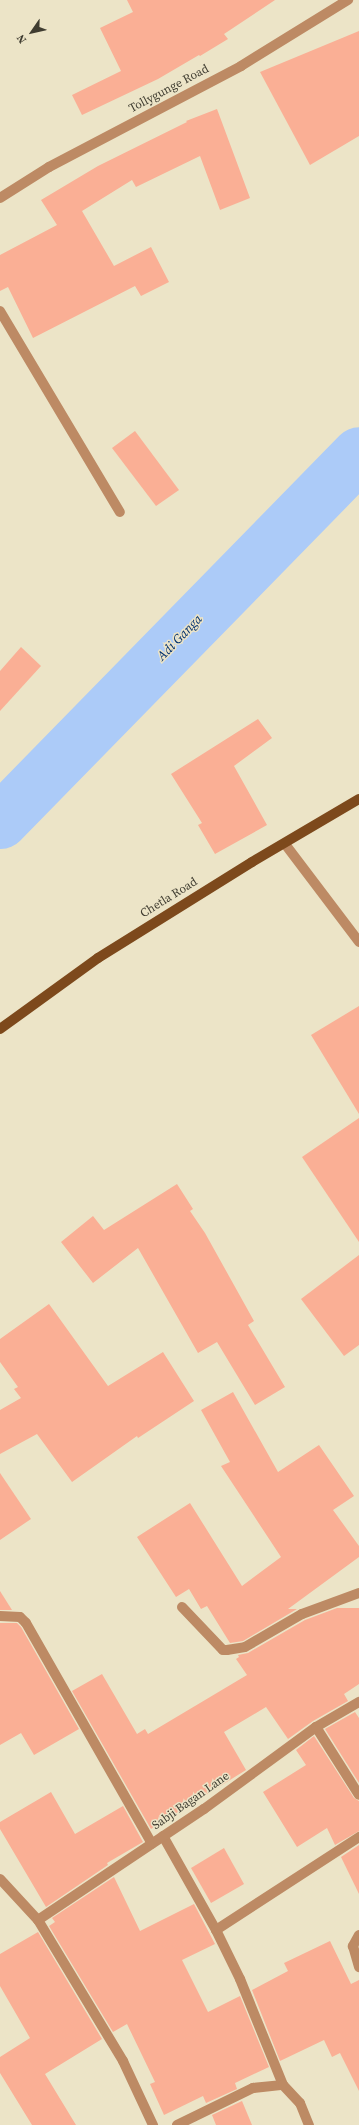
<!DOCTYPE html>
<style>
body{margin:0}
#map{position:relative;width:359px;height:2125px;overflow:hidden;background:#ece4c7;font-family:"Source Serif 4",serif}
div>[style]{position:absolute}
.river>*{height:55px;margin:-27.5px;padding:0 27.5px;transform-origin:27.5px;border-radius:27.5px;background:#accbf8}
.building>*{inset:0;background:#faaf95}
.minor>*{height:10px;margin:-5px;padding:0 5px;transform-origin:5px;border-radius:5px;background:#bd8a64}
.major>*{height:10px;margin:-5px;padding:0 5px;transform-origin:5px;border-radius:5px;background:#7d491c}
span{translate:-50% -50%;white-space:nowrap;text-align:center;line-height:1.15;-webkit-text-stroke:3px #ece4c7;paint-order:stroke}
.street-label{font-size:12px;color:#403d31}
.water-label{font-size:13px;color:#00306f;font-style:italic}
.north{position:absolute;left:12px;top:12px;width:40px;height:40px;-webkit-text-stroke:3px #ece4c7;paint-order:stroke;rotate:236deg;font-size:11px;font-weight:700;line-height:16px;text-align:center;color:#403d31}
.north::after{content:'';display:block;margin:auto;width:14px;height:18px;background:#403d31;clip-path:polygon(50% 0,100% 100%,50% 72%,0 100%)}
</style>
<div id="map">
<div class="river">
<i style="left:0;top:821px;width:513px;rotate:-45.63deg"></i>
</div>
<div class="building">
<i style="clip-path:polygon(127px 0,275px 0,224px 34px,228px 39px,200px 56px,199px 55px,158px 79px,82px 115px,72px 95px,121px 71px,100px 28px,133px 12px)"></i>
<i style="clip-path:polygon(359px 31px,359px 136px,310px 165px,260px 72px)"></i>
<i style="clip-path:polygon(217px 109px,250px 198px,220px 210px,200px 156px,136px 187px,132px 180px,82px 211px,114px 266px,151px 247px,169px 282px,141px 296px,135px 286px,33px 338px,8px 287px,0 291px,0 255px,57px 225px,41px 200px,98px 166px,187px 122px,186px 121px)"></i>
<i style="clip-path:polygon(135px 431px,179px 490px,156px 506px,112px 448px)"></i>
<i style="clip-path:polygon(21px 647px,41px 666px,0 711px,0 671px)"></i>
<i style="clip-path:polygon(258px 719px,272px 738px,234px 766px,267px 825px,215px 854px,198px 825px,202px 823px,171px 774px)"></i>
<i style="clip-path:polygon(359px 1006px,359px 1114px,311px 1035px)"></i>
<i style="clip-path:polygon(359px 1118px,359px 1242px,302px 1157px)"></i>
<i style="clip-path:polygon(177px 1184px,193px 1209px,190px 1211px,205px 1233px,254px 1321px,248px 1325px,285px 1387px,255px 1405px,217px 1342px,198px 1353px,138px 1248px,93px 1283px,61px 1242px,93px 1216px,104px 1230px)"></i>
<i style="clip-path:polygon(359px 1255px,359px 1345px,344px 1356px,301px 1299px)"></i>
<i style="clip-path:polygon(49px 1304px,108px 1386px,163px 1352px,194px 1401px,138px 1438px,137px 1436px,72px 1482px,37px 1434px,0 1454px,0 1410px,21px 1398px,14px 1389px,18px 1387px,0 1362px,0 1339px)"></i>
<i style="clip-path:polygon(233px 1392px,278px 1472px,319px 1445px,354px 1496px,333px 1510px,359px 1546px,359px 1557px,288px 1609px,297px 1609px,243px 1641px,230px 1643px,207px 1606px,201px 1609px,189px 1589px,176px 1597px,137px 1537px,190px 1503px,242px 1586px,281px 1557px,221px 1466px,230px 1462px,201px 1410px)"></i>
<i style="clip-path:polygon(0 1473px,31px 1519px,0 1540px)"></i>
<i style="clip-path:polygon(0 1591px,12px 1610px,0 1610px)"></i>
<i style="clip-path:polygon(337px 1608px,359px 1608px,359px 1684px,344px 1694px,348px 1701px,313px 1721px,288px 1739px,266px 1707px,224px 1732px,246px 1770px,151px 1829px,72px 1691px,102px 1674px,137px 1734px,145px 1729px,148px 1734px,247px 1675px,236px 1659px,239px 1657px,238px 1655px,248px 1653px,305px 1620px)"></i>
<i style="clip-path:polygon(0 1623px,17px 1623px,21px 1627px,79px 1729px,34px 1755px,21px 1733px,0 1745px)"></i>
<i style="clip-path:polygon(355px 1712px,359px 1718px,359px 1783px,325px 1729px)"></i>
<i style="clip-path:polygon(314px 1736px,354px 1798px,359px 1801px,359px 1831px,335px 1845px,327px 1828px,297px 1847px,263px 1792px,306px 1765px,296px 1750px)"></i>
<i style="clip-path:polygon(51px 1792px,75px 1834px,123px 1806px,143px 1842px,107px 1863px,108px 1865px,46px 1907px,0 1829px,0 1822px)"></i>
<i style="clip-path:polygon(359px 1845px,359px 1894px,341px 1857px)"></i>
<i style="clip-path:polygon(224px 1848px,244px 1884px,211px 1903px,191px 1868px)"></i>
<i style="clip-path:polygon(114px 1877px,140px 1931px,194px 1904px,215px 1944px,182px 1960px,208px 2012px,240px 1996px,269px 2067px,235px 2083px,237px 2089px,206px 2103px,203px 2096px,164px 2115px,150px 2084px,155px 2082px,127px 2024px,113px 2032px,49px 1926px,55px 1922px,52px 1918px)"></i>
<i style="clip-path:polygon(38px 1932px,102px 2039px,45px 2074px,76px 2125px,32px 2125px,0 2073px,0 2057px,30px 2038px,0 1986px,0 1954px)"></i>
<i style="clip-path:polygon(330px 1941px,351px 1984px,359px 1980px,359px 2091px,340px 2053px,332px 2057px,324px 2040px,280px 2061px,252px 1990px,288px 1971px,284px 1963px)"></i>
<i style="clip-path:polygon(242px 2101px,252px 2125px,216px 2125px,212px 2115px)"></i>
</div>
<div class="minor">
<i style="left:0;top:198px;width:58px;rotate:-32.3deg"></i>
<i style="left:49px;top:167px;width:217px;rotate:-27.7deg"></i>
<i style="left:241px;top:66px;width:126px;rotate:-31.7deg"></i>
<i style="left:0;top:311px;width:234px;rotate:59.2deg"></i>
<i style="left:285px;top:844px;width:123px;rotate:52.9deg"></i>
<i style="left:182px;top:1607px;width:59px;rotate:46.4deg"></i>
<i style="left:223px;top:1650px;width:4px"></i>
<i style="left:227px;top:1650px;width:18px;rotate:-9deg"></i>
<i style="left:245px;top:1647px;width:66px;rotate:-30.1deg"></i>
<i style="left:302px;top:1614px;width:61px;rotate:-20.2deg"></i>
<i style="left:0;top:1616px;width:20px;rotate:3deg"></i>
<i style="left:20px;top:1617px;width:8px;rotate:45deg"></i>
<i style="left:26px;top:1623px;width:254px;rotate:60.3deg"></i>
<i style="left:316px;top:1727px;width:80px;rotate:57.7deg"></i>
<i style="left:163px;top:1836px;width:108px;rotate:60.6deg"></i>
<i style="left:216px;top:1930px;width:55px;rotate:63.9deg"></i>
<i style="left:240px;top:1979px;width:114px;rotate:67.9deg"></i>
<i style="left:0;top:1879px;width:56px;rotate:47.2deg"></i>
<i style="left:38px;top:1920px;width:165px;rotate:58.9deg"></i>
<i style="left:123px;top:2061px;width:71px;rotate:64.9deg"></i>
<i style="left:38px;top:1920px;width:200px;rotate:-33.8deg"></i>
<i style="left:204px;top:1809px;width:139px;rotate:-36.2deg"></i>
<i style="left:316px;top:1727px;width:50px;rotate:-30.2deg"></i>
<i style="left:216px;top:1930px;width:171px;rotate:-33deg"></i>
<i style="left:359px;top:1935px;width:13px;rotate:119deg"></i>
<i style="left:353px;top:1946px;width:22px;rotate:74deg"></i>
<i style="left:177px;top:2125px;width:85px;rotate:-26deg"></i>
<i style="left:253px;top:2088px;width:30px;rotate:-6deg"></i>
<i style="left:283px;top:2085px;width:25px;rotate:47deg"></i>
<i style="left:300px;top:2103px;width:24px;rotate:68deg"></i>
</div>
<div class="major">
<i style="left:0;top:1029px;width:121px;rotate:-35.9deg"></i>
<i style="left:98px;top:958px;width:181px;rotate:-31.9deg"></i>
<i style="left:252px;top:862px;width:124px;rotate:-30.5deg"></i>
</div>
<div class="street-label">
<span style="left:169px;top:89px;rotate:-28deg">Tollygunge Road</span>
<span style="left:169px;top:898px;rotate:-32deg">Chetla Road</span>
<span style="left:191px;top:1801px;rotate:-35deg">Sabji Bagan Lane</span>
</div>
<div class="water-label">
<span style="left:180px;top:638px;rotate:-46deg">Adi Ganga</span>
</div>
<div class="north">N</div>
</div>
